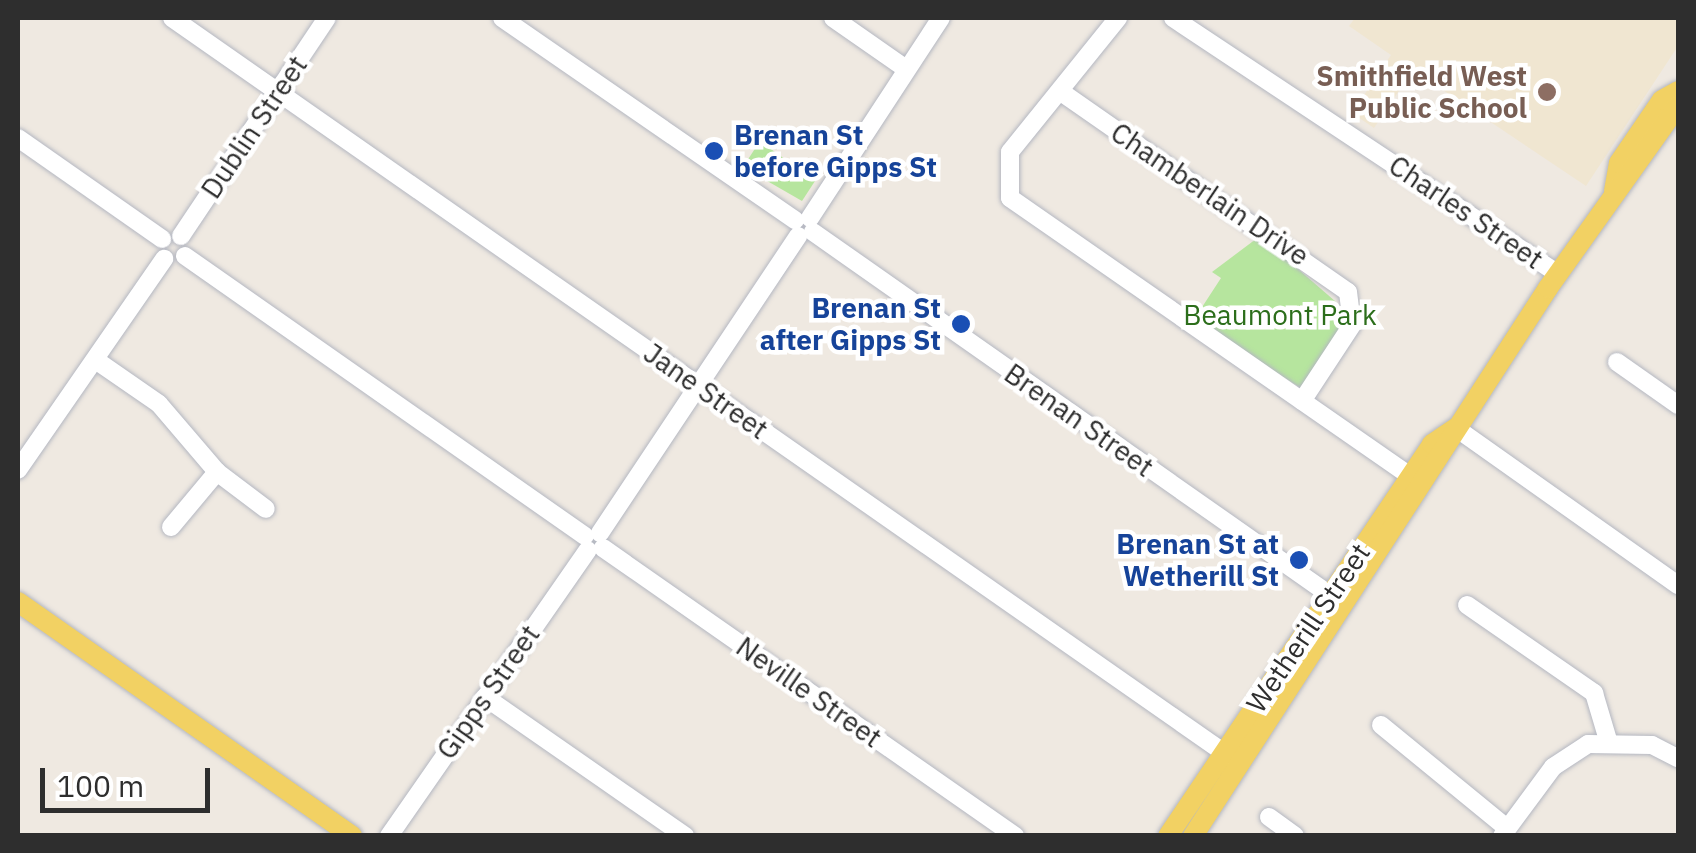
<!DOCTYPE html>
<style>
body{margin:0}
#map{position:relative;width:1696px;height:853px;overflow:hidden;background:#efe9e1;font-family:"IBM Plex Sans",sans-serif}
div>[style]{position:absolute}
.education>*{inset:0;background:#f0e6d1}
.green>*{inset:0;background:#b6e59e}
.roads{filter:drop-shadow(0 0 2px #b4b7c1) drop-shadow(0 0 2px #b4b7c1)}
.minor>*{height:18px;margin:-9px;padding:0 9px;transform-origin:9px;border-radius:9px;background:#fff}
.major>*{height:20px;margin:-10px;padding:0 10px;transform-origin:10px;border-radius:10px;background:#f2d163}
.dots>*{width:28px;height:28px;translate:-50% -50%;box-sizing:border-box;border:5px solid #fff;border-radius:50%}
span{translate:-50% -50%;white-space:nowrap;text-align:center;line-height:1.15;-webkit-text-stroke:9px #fff;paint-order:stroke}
.education-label{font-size:28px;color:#785e54;font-weight:700}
.right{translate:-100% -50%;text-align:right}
.street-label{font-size:28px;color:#2e2e2e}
.transit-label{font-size:28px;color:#164399;font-weight:700}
.left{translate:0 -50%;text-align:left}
.park-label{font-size:28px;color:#2c6e1b}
.frame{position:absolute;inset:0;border:20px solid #2e2e2e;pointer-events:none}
.scale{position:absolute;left:40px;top:768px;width:170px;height:45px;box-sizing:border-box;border:5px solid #2e2e2e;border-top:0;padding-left:12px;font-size:30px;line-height:35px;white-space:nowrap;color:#2e2e2e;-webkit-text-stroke:8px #fff;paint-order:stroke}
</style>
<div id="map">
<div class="education">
<i style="clip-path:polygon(1355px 18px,1678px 18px,1678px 46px,1586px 186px,1413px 70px,1374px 128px,1352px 113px,1391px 55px,1349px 26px)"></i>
</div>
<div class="green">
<i style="clip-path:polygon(760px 141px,815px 181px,802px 201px,743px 167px)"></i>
<i style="clip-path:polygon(1260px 236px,1343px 308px,1344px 323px,1301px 388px,1193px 321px,1221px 278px,1212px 272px)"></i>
</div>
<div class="roads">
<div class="minor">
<i style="left:172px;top:18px;width:1294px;rotate:34.93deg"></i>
<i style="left:502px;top:18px;width:356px;rotate:34.6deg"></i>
<i style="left:833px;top:18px;width:89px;rotate:34.9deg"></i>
<i style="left:1118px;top:18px;width:172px;rotate:128.9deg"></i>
<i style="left:1010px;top:152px;width:46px;rotate:90deg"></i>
<i style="left:1010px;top:198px;width:487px;rotate:34.8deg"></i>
<i style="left:1173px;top:18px;width:462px;rotate:33.6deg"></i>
<i style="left:1064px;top:94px;width:346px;rotate:34.9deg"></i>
<i style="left:1348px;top:292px;width:33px;rotate:83deg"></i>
<i style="left:1352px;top:325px;width:91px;rotate:123.3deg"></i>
<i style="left:18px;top:138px;width:176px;rotate:35deg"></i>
<i style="left:810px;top:218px;width:239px;rotate:-56.8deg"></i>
<i style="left:813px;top:232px;width:644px;rotate:35.07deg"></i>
<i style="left:181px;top:236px;width:262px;rotate:-56.2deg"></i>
<i style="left:185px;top:256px;width:488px;rotate:35deg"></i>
<i style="left:97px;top:361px;width:75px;rotate:34.7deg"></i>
<i style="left:159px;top:404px;width:89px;rotate:49.5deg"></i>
<i style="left:217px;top:472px;width:61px;rotate:37.1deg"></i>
<i style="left:1617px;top:362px;width:75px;rotate:35.2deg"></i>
<i style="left:1456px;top:428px;width:272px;rotate:35.3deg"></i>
<i style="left:18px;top:470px;width:257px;rotate:-55.3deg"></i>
<i style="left:171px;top:527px;width:72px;rotate:-50.1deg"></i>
<i style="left:600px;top:533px;width:357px;rotate:-56.3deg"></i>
<i style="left:603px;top:548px;width:503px;rotate:34.95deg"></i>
<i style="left:1467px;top:605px;width:155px;rotate:34.7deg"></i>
<i style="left:1594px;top:693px;width:49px;rotate:73.4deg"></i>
<i style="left:485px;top:697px;width:244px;rotate:34.8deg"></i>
<i style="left:1381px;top:725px;width:163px;rotate:39.3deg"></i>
<i style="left:1269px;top:817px;width:32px;rotate:36deg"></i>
<i style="left:389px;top:836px;width:348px;rotate:-55.2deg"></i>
<i style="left:1502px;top:836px;width:86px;rotate:-53.5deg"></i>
<i style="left:1553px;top:767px;width:42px;rotate:-33.3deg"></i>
<i style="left:1588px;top:744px;width:64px;rotate:0.9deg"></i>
<i style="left:1652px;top:745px;width:29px;rotate:27deg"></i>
</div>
<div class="major">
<i style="left:1614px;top:191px;width:28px;rotate:-80deg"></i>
<i style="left:1619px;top:163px;width:76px;rotate:-55.7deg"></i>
<i style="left:1662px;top:100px;width:18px;rotate:-29deg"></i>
<i style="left:18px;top:602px;width:408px;rotate:35deg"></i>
<i style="left:1168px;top:836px;width:473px;rotate:-56deg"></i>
<i style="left:1432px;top:444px;width:29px;rotate:-34deg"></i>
<i style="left:1193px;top:836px;width:653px;rotate:-57.06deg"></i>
<i style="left:1548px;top:288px;width:224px;rotate:-54.5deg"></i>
</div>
</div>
<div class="dots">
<i style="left:1547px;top:92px;background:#8d6e63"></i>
<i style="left:714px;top:151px;background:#1a4fb4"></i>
<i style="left:961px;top:324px;background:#1a4fb4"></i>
<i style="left:1299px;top:560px;background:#1a4fb4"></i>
</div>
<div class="education-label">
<span class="right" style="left:1527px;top:92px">Smithfield West<br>Public School</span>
</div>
<div class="street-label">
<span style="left:254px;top:127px;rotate:-56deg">Dublin Street</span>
<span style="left:1210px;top:194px;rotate:34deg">Chamberlain Drive</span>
<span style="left:1466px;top:212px;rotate:34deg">Charles Street</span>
<span style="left:706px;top:391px;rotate:35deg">Jane Street</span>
<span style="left:1079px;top:420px;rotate:35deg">Brenan Street</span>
<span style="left:1308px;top:628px;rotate:-56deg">Wetherill Street</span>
<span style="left:488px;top:692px;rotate:-55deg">Gipps Street</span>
<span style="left:809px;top:692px;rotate:35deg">Neville Street</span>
</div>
<div class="transit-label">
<span class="left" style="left:734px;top:151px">Brenan St<br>before Gipps St</span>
<span class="right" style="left:941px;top:324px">Brenan St<br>after Gipps St</span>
<span class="right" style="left:1279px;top:560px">Brenan St at<br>Wetherill St</span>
</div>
<div class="park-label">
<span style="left:1280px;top:315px">Beaumont Park</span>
</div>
<div class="frame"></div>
<div class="scale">100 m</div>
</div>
